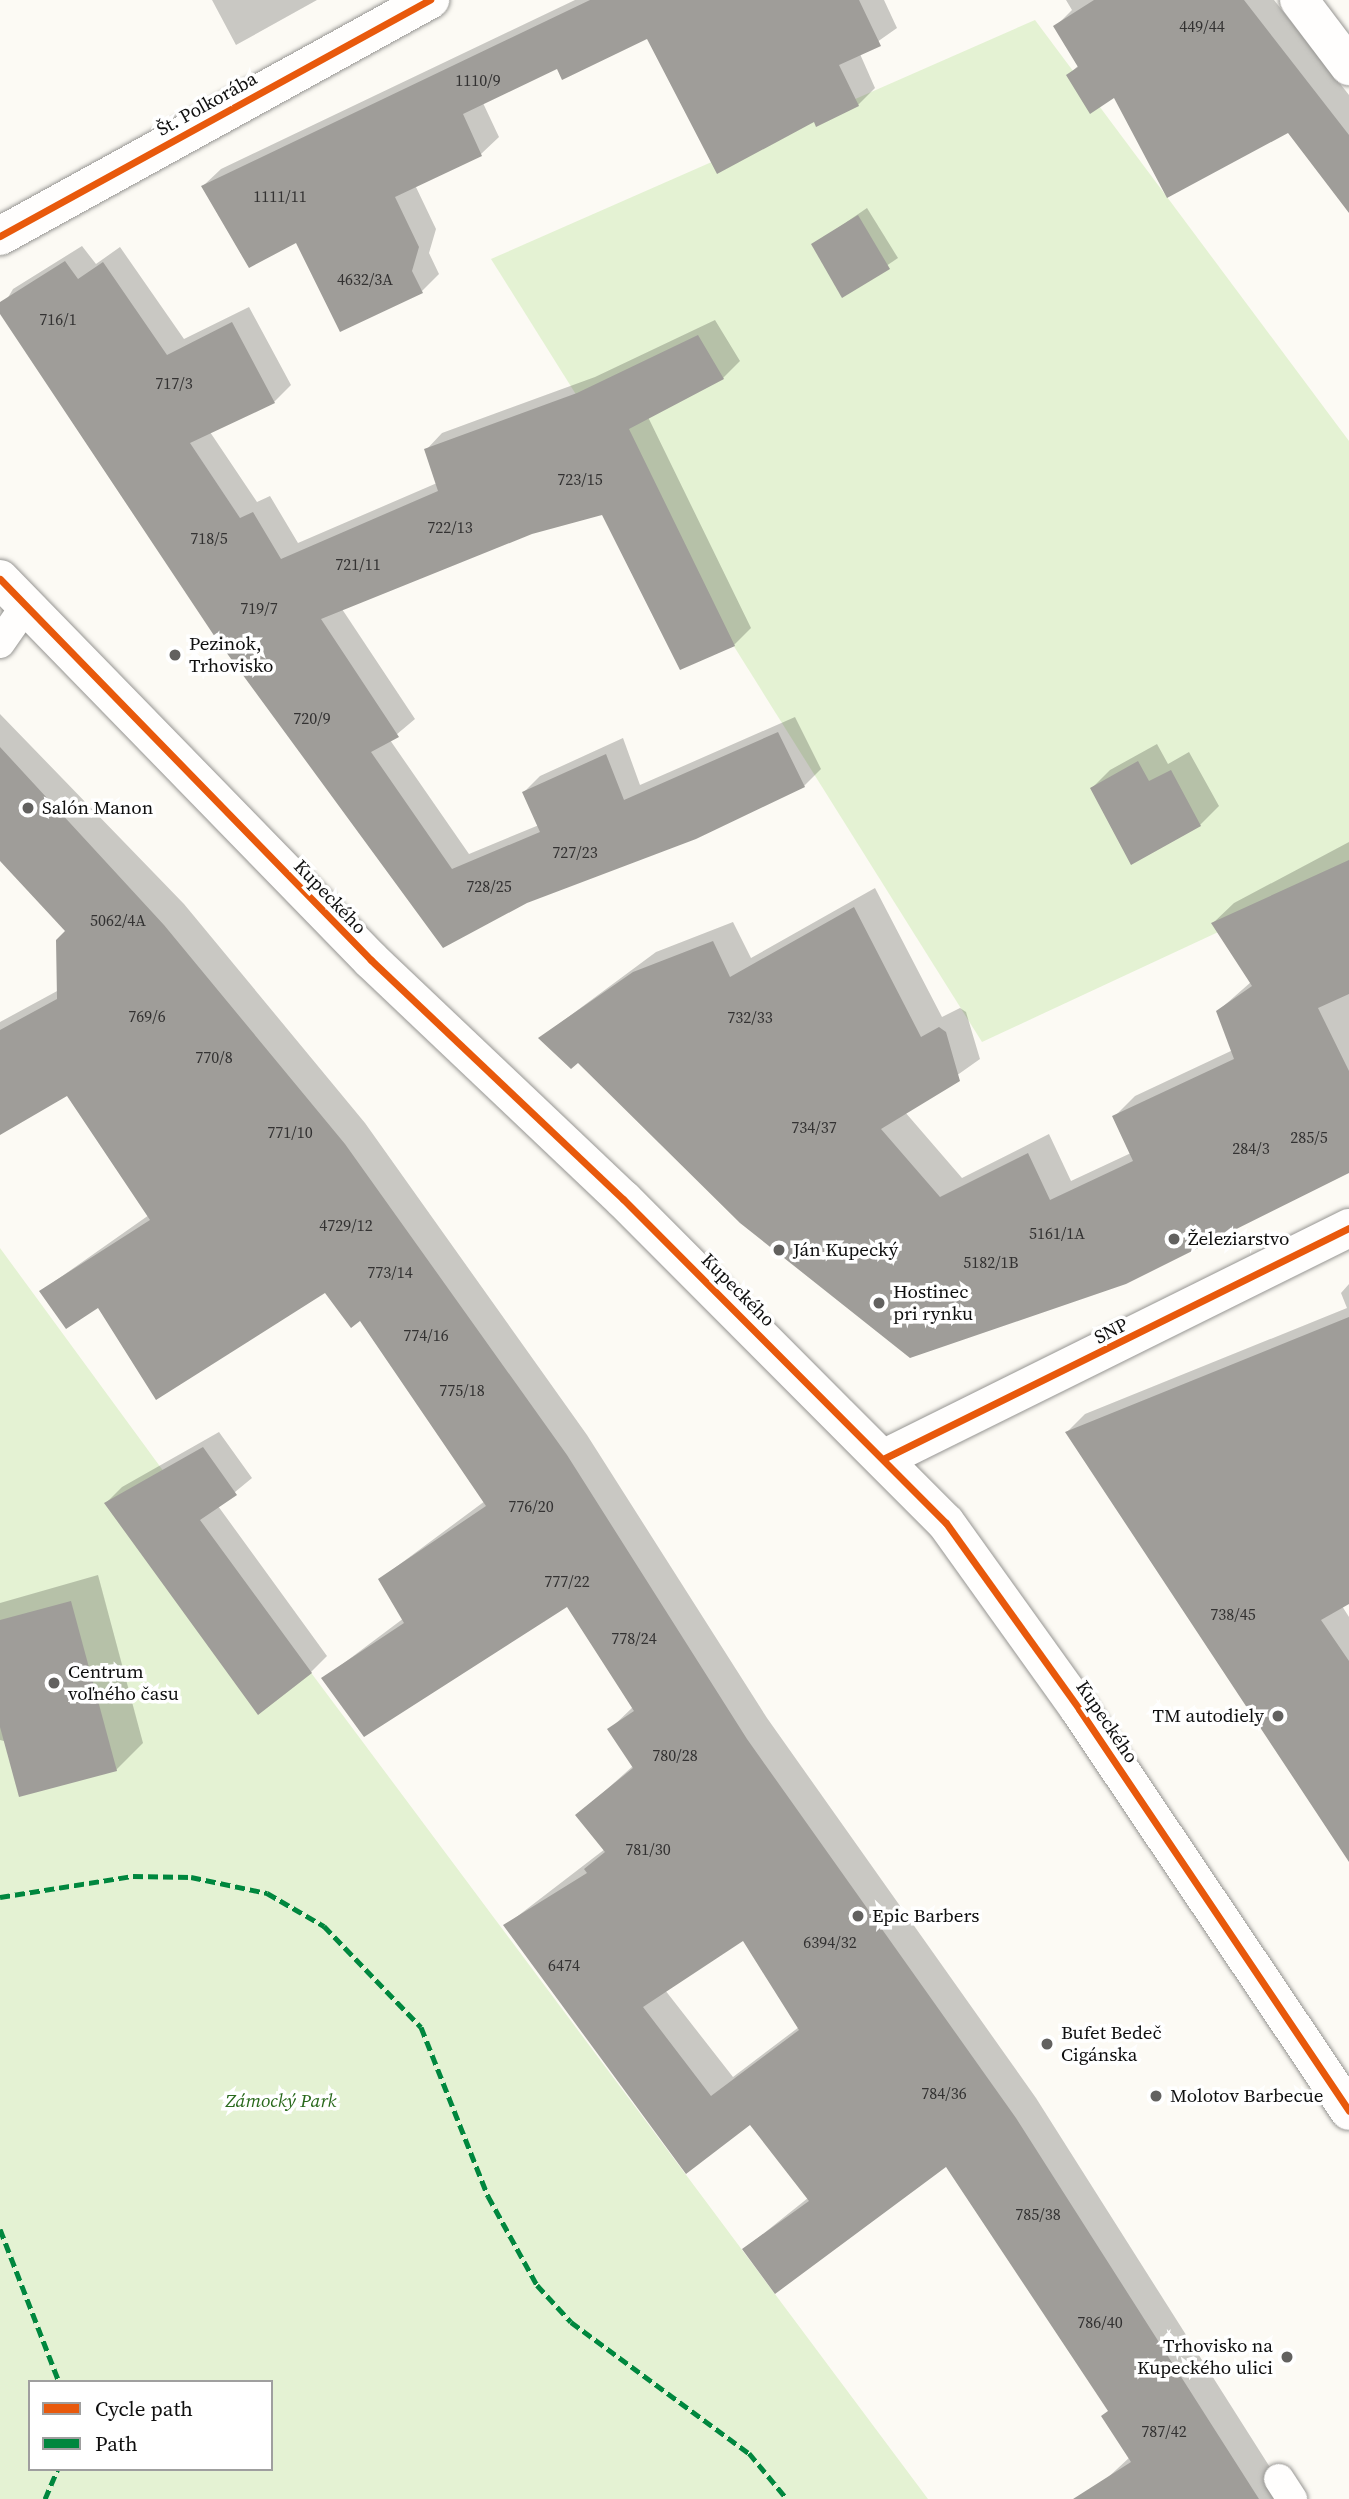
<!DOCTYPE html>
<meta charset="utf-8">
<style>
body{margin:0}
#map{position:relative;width:1349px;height:2499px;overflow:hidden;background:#fcfaf4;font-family:"Source Serif 4",serif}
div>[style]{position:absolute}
.green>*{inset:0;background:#e4f2d3}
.shadow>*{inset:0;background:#0003}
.building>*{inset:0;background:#9f9d99}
.roads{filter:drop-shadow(0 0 2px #969592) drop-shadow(0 0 2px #969592)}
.service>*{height:30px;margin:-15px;padding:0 15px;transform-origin:15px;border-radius:15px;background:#fffefd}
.minor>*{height:38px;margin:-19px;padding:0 19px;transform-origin:19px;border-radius:19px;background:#fffefd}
.quiet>*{height:5px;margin-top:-2.5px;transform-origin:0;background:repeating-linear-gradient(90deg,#00873e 0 10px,transparent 0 15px)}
.cycleway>*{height:7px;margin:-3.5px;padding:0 3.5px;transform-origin:3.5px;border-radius:3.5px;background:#e8590c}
.dots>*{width:19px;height:19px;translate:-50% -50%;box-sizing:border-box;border:4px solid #fff;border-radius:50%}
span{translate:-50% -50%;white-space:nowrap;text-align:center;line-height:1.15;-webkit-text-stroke:7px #fff;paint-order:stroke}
.number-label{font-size:16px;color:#333232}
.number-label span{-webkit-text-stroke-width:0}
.street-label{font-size:19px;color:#0f0f0f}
.poi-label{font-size:19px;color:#0f0f0f}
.left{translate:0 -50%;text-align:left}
.right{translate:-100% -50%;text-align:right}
.park-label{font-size:19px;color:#29691c;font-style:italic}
.legend{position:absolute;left:28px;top:2380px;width:245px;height:91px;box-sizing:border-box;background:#fff;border:2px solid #9f9f9f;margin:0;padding:9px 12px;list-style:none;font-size:21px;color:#0f0f0f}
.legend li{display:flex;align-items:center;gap:14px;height:35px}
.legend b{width:35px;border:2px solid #9f9f9f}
</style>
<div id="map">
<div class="green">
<i style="clip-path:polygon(1035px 20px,1349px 441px,1349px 871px,982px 1042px,491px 259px)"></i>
<i style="clip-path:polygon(evenodd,0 1248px,312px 1674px,928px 2499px,0 2499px,0 1248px,30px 2382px,271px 2382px,271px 2469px,30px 2469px,30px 2382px)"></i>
</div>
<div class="shadow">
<i style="clip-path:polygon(212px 0,317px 0,236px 45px)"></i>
<i style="clip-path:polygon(575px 0,884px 0,897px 28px,860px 54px,875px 88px,858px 105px,815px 119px,648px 37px,557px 67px,483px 103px,499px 137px,481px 154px,415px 185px,436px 229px,429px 253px,439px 274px,422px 291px,297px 241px,203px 186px,221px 169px)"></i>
<i style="clip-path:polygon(1066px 0,1274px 0,1349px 95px,1349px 210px,1288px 131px,1115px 95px,1068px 75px,1079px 65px,1056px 26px,1072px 10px)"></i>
<i style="clip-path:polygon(867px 208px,898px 258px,843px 295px,813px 245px)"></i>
<i style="clip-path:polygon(82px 246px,96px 264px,120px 247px,184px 339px,249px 307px,291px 385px,274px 402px,210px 432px,257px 502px,270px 496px,298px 543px,437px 483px,426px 450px,442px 433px,595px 377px,715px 320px,740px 361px,723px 378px,648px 417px,751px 628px,734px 645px,603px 513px,532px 533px,342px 609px,415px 719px,390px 740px,469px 854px,539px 825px,524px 792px,540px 776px,623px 738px,640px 785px,795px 717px,821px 769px,804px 786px,527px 901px,443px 945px,0 311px,13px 289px)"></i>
<i style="clip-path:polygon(evenodd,0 714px,184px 904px,365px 1123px,587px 1435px,767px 1718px,1036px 2098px,1290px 2499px,1116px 2499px,1104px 2481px,1130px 2457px,1110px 2410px,947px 2165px,744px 2249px,808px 2198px,750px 2123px,686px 2171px,506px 1925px,605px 1849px,578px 1815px,633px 1766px,609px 1730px,633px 1707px,568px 1604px,324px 1678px,404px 1618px,380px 1579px,485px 1501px,360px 1319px,326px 1291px,41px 1291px,149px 1215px,67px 1093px,0 1133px,0 1022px,59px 990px,67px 931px,0 859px,0 714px,744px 1938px,799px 2027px,733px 2077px,665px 1990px,744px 1938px)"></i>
<i style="clip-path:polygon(1157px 744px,1168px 764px,1189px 752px,1219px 806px,1200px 825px,1131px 863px,1092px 788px,1110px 770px)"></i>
<i style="clip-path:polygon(1349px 842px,1349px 1169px,1125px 1282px,578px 1061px,540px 1038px,656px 952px,733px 922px,751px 958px,875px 888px,942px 1017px,960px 1008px,966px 1012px,980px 1059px,905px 1112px,962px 1178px,1049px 1134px,1071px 1181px,1131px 1153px,1114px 1117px,1135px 1096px,1233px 1050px,1218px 1011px,1251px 982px,1213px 923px,1234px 903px)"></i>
<i style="clip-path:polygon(1349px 1284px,1349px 1602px,1342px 1606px,1349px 1617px,1349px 1856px,1067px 1432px,1085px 1414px,1347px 1308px,1341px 1293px)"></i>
<i style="clip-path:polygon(219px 1432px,252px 1478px,218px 1506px,327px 1656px,311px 1672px,106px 1503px,122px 1487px)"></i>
<i style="clip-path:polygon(98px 1575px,143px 1743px,116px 1770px,0 1740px,0 1603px)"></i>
</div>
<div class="building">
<i style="clip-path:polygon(590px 0,859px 0,881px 46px,839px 65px,859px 106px,816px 127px,814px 122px,717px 174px,647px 39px,562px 80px,557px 69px,463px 114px,482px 156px,395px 197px,419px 247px,412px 271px,423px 293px,340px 332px,296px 243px,249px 268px,201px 186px)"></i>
<i style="clip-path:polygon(1094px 0,1244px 0,1349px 135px,1349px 213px,1288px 133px,1167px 198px,1114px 98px,1090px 114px,1066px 75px,1078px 67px,1053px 26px)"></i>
<i style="clip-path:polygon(858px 215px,890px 269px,842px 298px,811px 244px)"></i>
<i style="clip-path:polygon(65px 261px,78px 279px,103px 262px,167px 355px,232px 322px,275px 403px,190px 443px,240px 518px,253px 512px,281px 559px,438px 491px,424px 449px,577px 393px,698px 335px,724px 379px,629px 429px,735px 646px,680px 670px,602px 515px,532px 534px,321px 619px,399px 737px,371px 752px,452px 869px,540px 832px,522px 792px,606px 754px,624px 800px,778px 732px,805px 787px,696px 839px,527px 903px,443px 948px,215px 637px,0 314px,0 302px)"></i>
<i style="clip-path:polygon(evenodd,0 747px,164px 925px,345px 1144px,567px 1455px,747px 1739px,1016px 2118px,1259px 2499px,1073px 2499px,1131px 2462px,1101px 2416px,1108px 2411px,946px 2167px,775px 2294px,742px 2249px,809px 2201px,750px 2125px,686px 2174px,503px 1925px,587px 1873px,584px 1869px,605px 1852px,575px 1815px,633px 1768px,607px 1729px,634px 1711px,567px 1607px,364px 1737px,321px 1678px,404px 1623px,378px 1579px,486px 1506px,360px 1321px,351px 1328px,325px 1293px,156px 1400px,98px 1308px,66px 1329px,39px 1291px,150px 1220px,67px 1096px,0 1135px,0 1030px,57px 999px,56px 940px,65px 931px,0 861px,0 747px,743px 1941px,799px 2030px,711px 2096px,643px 2007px,743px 1941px)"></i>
<i style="clip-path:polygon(1138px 761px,1149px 781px,1171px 770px,1201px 826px,1131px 865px,1090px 788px)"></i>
<i style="clip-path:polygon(1349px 860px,1349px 994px,1318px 1008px,1349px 1071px,1349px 1173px,1126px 1284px,910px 1358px,740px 1223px,578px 1063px,571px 1069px,538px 1038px,633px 972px,713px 941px,730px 977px,854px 907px,921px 1037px,939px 1027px,946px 1032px,960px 1081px,881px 1129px,940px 1197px,1028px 1153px,1050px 1200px,1133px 1161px,1112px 1116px,1234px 1059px,1216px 1011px,1252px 986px,1211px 923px)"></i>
<i style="clip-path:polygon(1349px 1317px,1349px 1604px,1321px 1620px,1349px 1661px,1349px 1862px,1065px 1432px)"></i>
<i style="clip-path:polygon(203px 1447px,237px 1495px,200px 1520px,312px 1673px,258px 1715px,104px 1503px)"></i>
<i style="clip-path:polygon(71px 1601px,117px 1771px,19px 1797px,0 1727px,0 1620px)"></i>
</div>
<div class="roads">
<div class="service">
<i style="left:0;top:643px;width:47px;rotate:-55.3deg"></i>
<i style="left:1279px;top:2479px;width:24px;rotate:57deg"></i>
</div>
<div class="minor">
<i style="left:1299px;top:0;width:83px;rotate:52.9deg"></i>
<i style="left:0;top:236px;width:491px;rotate:-28.8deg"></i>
<i style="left:0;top:579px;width:532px;rotate:45.76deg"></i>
<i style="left:371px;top:960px;width:347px;rotate:43.5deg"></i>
<i style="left:623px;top:1199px;width:457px;rotate:45.1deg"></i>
<i style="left:946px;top:1523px;width:229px;rotate:54.4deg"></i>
<i style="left:1079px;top:1709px;width:484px;rotate:56.1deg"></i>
<i style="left:885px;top:1458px;width:518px;rotate:-26.37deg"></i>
</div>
</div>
<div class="quiet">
<i style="left:0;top:1897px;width:135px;rotate:-9deg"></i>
<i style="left:133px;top:1876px;width:58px;rotate:1deg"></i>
<i style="left:191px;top:1877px;width:78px;rotate:11.9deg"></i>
<i style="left:267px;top:1893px;width:66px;rotate:30.1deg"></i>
<i style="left:324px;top:1926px;width:140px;rotate:46.2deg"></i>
<i style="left:421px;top:2027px;width:182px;rotate:68.4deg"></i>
<i style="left:488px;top:2196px;width:102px;rotate:61.2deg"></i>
<i style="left:537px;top:2285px;width:50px;rotate:47.4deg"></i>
<i style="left:571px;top:2322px;width:221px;rotate:36.4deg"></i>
<i style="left:749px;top:2453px;width:60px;rotate:50.4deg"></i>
<i style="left:0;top:2229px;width:164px;rotate:68.9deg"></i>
<i style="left:45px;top:2499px;width:33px;rotate:-67deg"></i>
</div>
<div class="cycleway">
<i style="left:0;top:236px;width:491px;rotate:-28.8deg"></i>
<i style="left:0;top:579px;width:532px;rotate:45.76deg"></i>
<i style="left:371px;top:960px;width:347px;rotate:43.5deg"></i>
<i style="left:623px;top:1199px;width:457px;rotate:45.1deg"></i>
<i style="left:946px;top:1523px;width:229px;rotate:54.4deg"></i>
<i style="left:1079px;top:1709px;width:484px;rotate:56.1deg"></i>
<i style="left:885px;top:1458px;width:518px;rotate:-26.37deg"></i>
</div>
<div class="dots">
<i style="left:175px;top:655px;background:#62615f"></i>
<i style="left:28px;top:808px;background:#62615f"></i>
<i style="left:1174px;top:1239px;background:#62615f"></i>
<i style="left:779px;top:1250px;background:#62615f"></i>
<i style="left:879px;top:1303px;background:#62615f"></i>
<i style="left:54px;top:1683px;background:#62615f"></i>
<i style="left:1278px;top:1716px;background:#62615f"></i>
<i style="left:858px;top:1916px;background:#62615f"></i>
<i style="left:1047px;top:2044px;background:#62615f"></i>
<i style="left:1156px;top:2096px;background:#62615f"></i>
<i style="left:1287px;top:2357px;background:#62615f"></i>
</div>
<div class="number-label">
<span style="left:1202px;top:26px">449/44</span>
<span style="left:478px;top:80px">1110/9</span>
<span style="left:280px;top:196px">1111/11</span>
<span style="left:365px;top:279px">4632/3A</span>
<span style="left:58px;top:319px">716/1</span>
<span style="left:174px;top:383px">717/3</span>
<span style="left:580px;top:479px">723/15</span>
<span style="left:450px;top:527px">722/13</span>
<span style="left:209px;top:538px">718/5</span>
<span style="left:358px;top:564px">721/11</span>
<span style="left:259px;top:608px">719/7</span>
<span style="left:312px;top:718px">720/9</span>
<span style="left:575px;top:852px">727/23</span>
<span style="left:489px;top:886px">728/25</span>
<span style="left:118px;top:920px">5062/4A</span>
<span style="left:147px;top:1016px">769/6</span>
<span style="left:750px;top:1017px">732/33</span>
<span style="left:214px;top:1057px">770/8</span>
<span style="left:814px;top:1127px">734/37</span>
<span style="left:290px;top:1132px">771/10</span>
<span style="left:1309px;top:1137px">285/5</span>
<span style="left:1251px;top:1148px">284/3</span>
<span style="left:346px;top:1225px">4729/12</span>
<span style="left:1057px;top:1233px">5161/1A</span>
<span style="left:991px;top:1262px">5182/1B</span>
<span style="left:390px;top:1272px">773/14</span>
<span style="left:426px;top:1335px">774/16</span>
<span style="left:462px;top:1390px">775/18</span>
<span style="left:531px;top:1506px">776/20</span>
<span style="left:567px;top:1581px">777/22</span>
<span style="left:1233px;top:1614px">738/45</span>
<span style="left:634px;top:1638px">778/24</span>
<span style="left:675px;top:1755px">780/28</span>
<span style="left:648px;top:1849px">781/30</span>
<span style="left:830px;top:1942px">6394/32</span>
<span style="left:564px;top:1965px">6474</span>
<span style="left:944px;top:2093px">784/36</span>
<span style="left:1038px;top:2214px">785/38</span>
<span style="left:1100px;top:2322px">786/40</span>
<span style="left:1164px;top:2431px">787/42</span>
</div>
<div class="street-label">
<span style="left:207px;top:104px;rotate:-29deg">Št. Polkorába</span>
<span style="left:330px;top:897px;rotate:46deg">Kupeckého</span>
<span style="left:738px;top:1290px;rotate:45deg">Kupeckého</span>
<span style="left:1111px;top:1331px;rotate:-27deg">SNP</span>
<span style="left:1107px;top:1722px;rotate:56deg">Kupeckého</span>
</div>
<div class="poi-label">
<span class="left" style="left:189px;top:655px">Pezinok,<br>Trhovisko</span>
<span class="left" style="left:42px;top:808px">Salón Manon</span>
<span class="left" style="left:1188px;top:1239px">Železiarstvo</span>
<span class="left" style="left:793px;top:1250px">Ján Kupecký</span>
<span class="left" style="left:893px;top:1303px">Hostinec<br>pri rynku</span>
<span class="left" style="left:68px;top:1683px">Centrum<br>voľného času</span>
<span class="right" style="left:1264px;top:1716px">TM autodiely</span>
<span class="left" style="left:872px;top:1916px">Epic Barbers</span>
<span class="left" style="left:1061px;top:2044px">Bufet Bedeč<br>Cigánska</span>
<span class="left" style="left:1170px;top:2096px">Molotov Barbecue</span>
<span class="right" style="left:1273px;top:2357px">Trhovisko na<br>Kupeckého ulici</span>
</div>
<div class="park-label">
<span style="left:281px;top:2101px">Zámocký Park</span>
</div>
<ul class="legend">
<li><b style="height:9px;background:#e8590c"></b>Cycle path</li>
<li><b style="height:9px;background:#00873e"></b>Path</li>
</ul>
</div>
